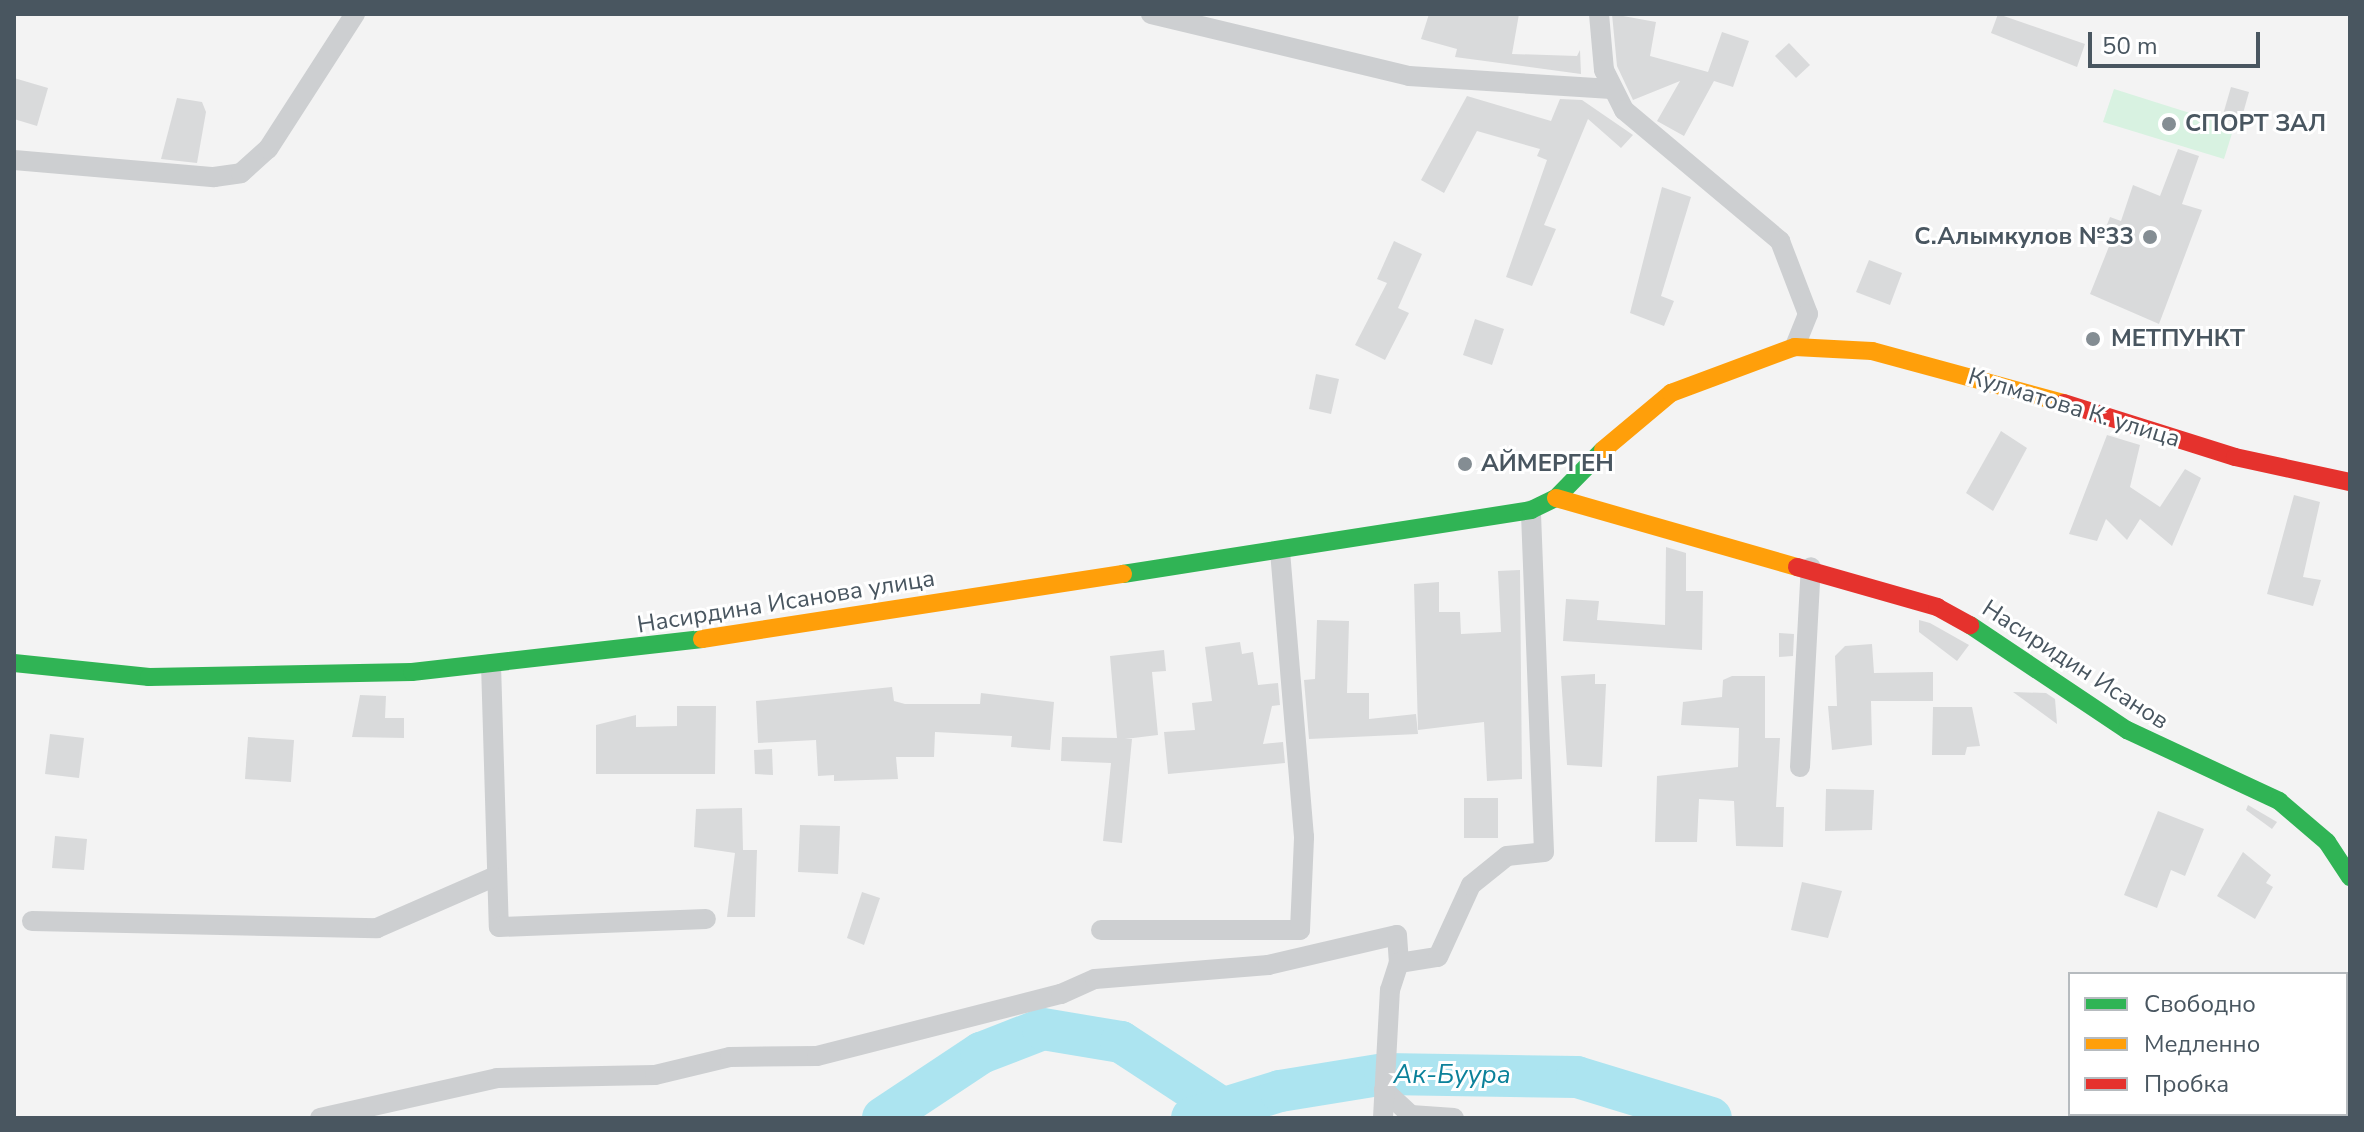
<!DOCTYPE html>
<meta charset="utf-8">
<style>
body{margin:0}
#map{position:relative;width:2364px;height:1132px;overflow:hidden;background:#f3f3f3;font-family:"Nunito Sans",sans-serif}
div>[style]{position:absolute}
.green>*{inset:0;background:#d8f2e1}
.river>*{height:42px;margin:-21px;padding:0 21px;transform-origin:21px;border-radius:21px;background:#ace4f0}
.building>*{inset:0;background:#d9dadb}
.street>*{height:20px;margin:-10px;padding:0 10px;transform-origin:10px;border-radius:10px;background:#cdcfd1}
.fast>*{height:18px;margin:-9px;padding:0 9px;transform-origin:9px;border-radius:9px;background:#30b455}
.slow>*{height:18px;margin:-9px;padding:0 9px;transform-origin:9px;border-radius:9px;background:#ff9f0a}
.jam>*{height:18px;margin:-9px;padding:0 9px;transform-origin:9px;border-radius:9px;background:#e5322d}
.dots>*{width:22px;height:22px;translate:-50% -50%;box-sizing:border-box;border:4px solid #fff;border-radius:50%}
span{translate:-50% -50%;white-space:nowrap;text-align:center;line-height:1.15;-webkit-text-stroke:6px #fff;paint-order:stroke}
.poi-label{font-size:24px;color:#495660;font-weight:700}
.left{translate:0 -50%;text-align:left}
.right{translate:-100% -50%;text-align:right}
.street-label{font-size:24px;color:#495660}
.water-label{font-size:26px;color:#0b819a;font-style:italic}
.frame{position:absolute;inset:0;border:16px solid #495660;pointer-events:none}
.legend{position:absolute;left:2068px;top:972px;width:280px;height:144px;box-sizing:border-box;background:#fff;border:2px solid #b6bbbf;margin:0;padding:10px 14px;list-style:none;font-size:24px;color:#495660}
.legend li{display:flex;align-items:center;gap:16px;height:40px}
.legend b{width:40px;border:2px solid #b6bbbf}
.scale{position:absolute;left:2088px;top:32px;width:172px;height:36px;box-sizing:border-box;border:4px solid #495660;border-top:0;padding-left:10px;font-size:24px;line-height:28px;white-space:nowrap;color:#495660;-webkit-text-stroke:6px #fff;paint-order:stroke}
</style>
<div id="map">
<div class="green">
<i style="clip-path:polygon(2114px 89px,2234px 127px,2224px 159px,2103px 122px)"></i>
</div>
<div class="river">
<i style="left:883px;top:1118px;width:118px;rotate:-33.6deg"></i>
<i style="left:981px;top:1053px;width:66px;rotate:-21.2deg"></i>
<i style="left:1043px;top:1029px;width:79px;rotate:9.5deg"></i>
<i style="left:1121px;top:1042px;width:121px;rotate:33.2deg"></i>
<i style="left:1192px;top:1118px;width:92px;rotate:-17.1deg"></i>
<i style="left:1280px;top:1091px;width:106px;rotate:-9.2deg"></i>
<i style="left:1385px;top:1074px;width:192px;rotate:0.9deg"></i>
<i style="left:1577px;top:1077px;width:140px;rotate:17deg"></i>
</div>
<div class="building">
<i style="clip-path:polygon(1429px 14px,1519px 14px,1512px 54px,1577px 56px,1580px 50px,1581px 74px,1455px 57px,1457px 49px,1421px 39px)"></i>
<i style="clip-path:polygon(1612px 14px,1656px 22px,1650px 56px,1708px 72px,1722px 32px,1749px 41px,1733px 87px,1714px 81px,1684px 136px,1657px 121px,1680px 81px,1633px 100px,1617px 66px)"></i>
<i style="clip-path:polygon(1998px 14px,2085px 44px,2077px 67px,1991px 33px)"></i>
<i style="clip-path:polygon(1789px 43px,1810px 65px,1796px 78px,1775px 56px)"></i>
<i style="clip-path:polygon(14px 78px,48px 88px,37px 126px,14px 119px)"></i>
<i style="clip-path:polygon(2231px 87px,2249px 92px,2240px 124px,2222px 118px)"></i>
<i style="clip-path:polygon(1467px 96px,1551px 121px,1560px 99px,1582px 100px,1633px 135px,1621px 148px,1588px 119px,1544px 225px,1556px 229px,1532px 286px,1506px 277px,1547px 160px,1537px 156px,1540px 149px,1477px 131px,1444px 193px,1421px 180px)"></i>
<i style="clip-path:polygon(177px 98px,202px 102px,206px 112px,197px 163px,161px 159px)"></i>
<i style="clip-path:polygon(2178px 149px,2199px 156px,2182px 204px,2202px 210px,2159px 324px,2090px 294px,2112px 239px,2103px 235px,2110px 217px,2121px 221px,2133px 185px,2160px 196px)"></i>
<i style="clip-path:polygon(1662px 187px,1691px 197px,1661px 296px,1674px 301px,1664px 326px,1630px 313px)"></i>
<i style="clip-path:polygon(1394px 241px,1422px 254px,1398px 308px,1409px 313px,1385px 360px,1355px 345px,1387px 283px,1377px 279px)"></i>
<i style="clip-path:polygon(1869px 260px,1902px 273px,1890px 305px,1856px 292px)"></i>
<i style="clip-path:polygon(1475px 319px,1504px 329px,1492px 365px,1463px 355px)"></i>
<i style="clip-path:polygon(1316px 374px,1339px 379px,1331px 414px,1309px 409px)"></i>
<i style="clip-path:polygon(2001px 431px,2027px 448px,1993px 511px,1966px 493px)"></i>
<i style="clip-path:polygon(2107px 435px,2140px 445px,2130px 487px,2160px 507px,2185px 469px,2201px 478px,2172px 546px,2140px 519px,2127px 540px,2106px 519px,2097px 541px,2069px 534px)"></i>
<i style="clip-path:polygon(2294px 495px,2320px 502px,2303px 577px,2321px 580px,2313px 606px,2267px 594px)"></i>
<i style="clip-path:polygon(1666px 547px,1686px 553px,1686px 591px,1703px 591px,1702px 650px,1563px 641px,1566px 599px,1599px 601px,1597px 620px,1665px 625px)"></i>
<i style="clip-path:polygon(1520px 570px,1522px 779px,1487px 781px,1484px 722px,1418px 730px,1414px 584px,1439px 582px,1439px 612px,1460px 612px,1461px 634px,1501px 632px,1498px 571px)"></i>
<i style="clip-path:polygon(1317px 620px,1349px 621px,1347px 693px,1369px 693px,1369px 719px,1416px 714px,1418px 734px,1309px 739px,1304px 680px,1315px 679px)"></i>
<i style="clip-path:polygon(1919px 620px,1930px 623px,1969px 645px,1957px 661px,1919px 632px)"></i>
<i style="clip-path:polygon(1779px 633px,1794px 634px,1793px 656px,1779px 657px)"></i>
<i style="clip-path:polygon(1240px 642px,1242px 654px,1253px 652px,1258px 685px,1278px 683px,1280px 705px,1272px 706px,1263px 744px,1283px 742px,1285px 763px,1168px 774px,1164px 732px,1195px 730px,1192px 703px,1212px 701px,1205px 647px)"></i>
<i style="clip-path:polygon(1872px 644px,1874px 673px,1933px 672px,1933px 701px,1871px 701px,1872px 745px,1832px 750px,1828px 706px,1837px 706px,1835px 656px,1845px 646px)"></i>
<i style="clip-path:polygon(1164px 650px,1166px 671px,1152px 672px,1158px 735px,1125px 739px,1132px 739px,1122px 843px,1103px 841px,1111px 763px,1061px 761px,1062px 737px,1117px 738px,1110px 656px)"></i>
<i style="clip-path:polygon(1595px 674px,1595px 684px,1606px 684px,1602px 767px,1567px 765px,1561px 676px)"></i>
<i style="clip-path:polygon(1732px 676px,1765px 676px,1765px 738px,1780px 738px,1776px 807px,1784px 807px,1783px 847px,1736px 846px,1734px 801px,1699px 799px,1697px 842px,1655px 842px,1657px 776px,1738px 767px,1739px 728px,1681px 725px,1683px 702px,1722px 697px,1723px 680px)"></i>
<i style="clip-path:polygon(892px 687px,894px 701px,905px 704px,980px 704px,981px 693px,1054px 702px,1050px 750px,1011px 747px,1012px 736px,935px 732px,934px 757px,896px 757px,898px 779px,834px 781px,834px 775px,818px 776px,816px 740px,758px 743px,756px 701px)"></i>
<i style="clip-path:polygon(2013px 692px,2046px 693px,2055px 699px,2057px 724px)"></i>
<i style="clip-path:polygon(360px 695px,386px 696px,385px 718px,404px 718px,404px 738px,352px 737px)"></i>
<i style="clip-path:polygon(677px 706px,716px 706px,715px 774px,596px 774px,596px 725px,636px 715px,636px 727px,677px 726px)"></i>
<i style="clip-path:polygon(1933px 707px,1972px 707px,1980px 746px,1967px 747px,1965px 755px,1932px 755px)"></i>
<i style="clip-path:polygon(50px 734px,84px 738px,79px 778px,45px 774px)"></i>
<i style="clip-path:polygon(248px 737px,294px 740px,291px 782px,245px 779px)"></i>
<i style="clip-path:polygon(772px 749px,773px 775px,755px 774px,754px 750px)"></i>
<i style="clip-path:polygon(1826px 789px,1874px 790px,1872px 830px,1825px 831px)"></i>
<i style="clip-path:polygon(1464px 798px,1498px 798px,1498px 838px,1464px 838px)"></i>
<i style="clip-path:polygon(2248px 805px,2277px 822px,2272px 829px,2246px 810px)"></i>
<i style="clip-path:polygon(742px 808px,743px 850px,757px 850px,755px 917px,727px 917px,735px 853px,694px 847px,696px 809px)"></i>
<i style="clip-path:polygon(2158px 811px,2204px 829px,2185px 876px,2171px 870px,2157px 908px,2124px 895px)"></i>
<i style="clip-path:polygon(800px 825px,840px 826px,838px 874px,798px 872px)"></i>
<i style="clip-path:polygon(55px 836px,87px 839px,84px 870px,52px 868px)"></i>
<i style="clip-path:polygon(2243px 852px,2271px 875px,2266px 883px,2273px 887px,2255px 919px,2217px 896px)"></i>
<i style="clip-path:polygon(1802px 882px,1842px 891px,1828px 938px,1791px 930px)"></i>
<i style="clip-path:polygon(862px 892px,880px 898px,864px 945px,847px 938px)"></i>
</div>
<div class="street">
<i style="left:1151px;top:14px;width:265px;rotate:13.5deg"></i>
<i style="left:1409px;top:76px;width:203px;rotate:3.7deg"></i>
<i style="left:1599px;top:14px;width:56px;rotate:84.9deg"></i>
<i style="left:1604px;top:70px;width:45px;rotate:63.4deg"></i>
<i style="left:1624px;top:110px;width:204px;rotate:40deg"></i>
<i style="left:1780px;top:241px;width:78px;rotate:69deg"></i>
<i style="left:1808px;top:314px;width:35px;rotate:112deg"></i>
<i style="left:14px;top:160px;width:201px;rotate:4.9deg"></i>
<i style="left:214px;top:177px;width:27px;rotate:-8deg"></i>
<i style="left:241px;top:173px;width:36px;rotate:-42deg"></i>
<i style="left:268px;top:149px;width:161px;rotate:-57.2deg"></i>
<i style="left:491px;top:664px;width:263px;rotate:88.3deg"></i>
<i style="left:499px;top:927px;width:207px;rotate:-2.2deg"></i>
<i style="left:1800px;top:767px;width:200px;rotate:-86.9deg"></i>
<i style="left:32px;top:921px;width:345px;rotate:1.2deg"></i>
<i style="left:377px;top:928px;width:128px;rotate:-23.6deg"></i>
<i style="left:1101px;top:930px;width:199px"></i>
<i style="left:1300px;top:930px;width:93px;rotate:-87.5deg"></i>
<i style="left:1304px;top:837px;width:287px;rotate:-94.8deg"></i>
<i style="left:1384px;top:1090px;width:37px;rotate:43deg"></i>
<i style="left:1411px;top:1115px;width:43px;rotate:4deg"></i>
<i style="left:320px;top:1118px;width:181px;rotate:-12.7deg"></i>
<i style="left:497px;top:1078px;width:158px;rotate:-1.1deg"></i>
<i style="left:655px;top:1075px;width:77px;rotate:-13.5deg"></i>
<i style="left:730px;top:1057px;width:87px;rotate:-0.7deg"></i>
<i style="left:817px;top:1056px;width:252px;rotate:-14.3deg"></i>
<i style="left:1061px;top:994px;width:37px;rotate:-24deg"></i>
<i style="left:1095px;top:979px;width:174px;rotate:-4.6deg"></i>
<i style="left:1268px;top:965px;width:132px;rotate:-13.1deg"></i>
<i style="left:1397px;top:935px;width:28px;rotate:86deg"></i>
<i style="left:1383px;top:1118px;width:128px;rotate:-86.9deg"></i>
<i style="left:1390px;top:990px;width:28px;rotate:-72deg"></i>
<i style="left:1399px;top:963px;width:39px;rotate:-9deg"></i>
<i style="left:1438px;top:957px;width:79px;rotate:-65.4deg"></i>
<i style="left:1471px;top:885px;width:46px;rotate:-38.9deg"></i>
<i style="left:1507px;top:856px;width:37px;rotate:-6deg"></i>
<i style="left:1544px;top:852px;width:342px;rotate:-92.2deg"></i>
</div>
<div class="fast">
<i style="left:1123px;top:574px;width:413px;rotate:-8.9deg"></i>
<i style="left:1531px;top:510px;width:28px;rotate:-26deg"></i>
<i style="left:1556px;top:498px;width:67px;rotate:-45.6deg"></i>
<i style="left:1970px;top:625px;width:189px;rotate:33.8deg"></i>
<i style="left:2127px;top:730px;width:168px;rotate:25deg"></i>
<i style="left:2279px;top:801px;width:63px;rotate:40.5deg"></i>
<i style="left:2327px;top:842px;width:42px;rotate:56.7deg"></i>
<i style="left:14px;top:663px;width:136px;rotate:5.9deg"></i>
<i style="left:149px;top:677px;width:263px;rotate:-1.1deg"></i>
<i style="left:412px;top:672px;width:292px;rotate:-6.5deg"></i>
</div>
<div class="slow">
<i style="left:1603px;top:450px;width:89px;rotate:-40deg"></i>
<i style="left:1671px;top:393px;width:132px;rotate:-20.4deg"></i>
<i style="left:1795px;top:347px;width:77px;rotate:3deg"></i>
<i style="left:1872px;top:351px;width:199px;rotate:15.2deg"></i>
<i style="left:1556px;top:498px;width:251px;rotate:16deg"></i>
<i style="left:702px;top:639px;width:426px;rotate:-8.8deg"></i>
</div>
<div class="jam">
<i style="left:2064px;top:403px;width:179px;rotate:17.5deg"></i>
<i style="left:2235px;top:457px;width:118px;rotate:12.3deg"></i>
<i style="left:1797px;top:567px;width:146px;rotate:15.9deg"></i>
<i style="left:1937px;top:607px;width:38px;rotate:29deg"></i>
</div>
<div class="dots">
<i style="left:2169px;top:124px;background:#848d93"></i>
<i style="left:2150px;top:237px;background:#848d93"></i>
<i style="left:2093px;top:339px;background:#848d93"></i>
<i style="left:1465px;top:464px;background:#848d93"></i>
</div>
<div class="poi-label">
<span class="left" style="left:2185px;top:124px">СПОРТ ЗАЛ</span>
<span class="right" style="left:2134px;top:237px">С.Алымкулов №33</span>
<span class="left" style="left:2111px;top:339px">МЕТПУНКТ</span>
<span class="left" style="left:1481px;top:464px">АЙМЕРГЕН</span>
</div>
<div class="street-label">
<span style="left:2074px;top:408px;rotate:17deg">Кулматова К. улица</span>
<span style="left:786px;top:602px;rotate:-9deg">Насирдина Исанова улица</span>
<span style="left:2075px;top:665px;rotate:33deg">Насиридин Исанов</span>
</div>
<div class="water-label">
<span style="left:1452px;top:1075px">Ак-Буура</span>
</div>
<div class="frame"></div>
<ul class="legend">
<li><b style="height:10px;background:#30b455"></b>Свободно</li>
<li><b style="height:10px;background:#ff9f0a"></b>Медленно</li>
<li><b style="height:10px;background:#e5322d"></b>Пробка</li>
</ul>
<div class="scale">50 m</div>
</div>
